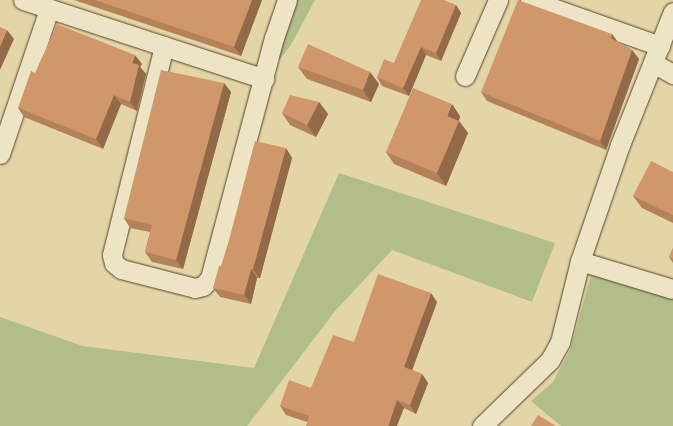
<!DOCTYPE html>
<style>
body{margin:0}
#map{position:relative;width:673px;height:426px;overflow:hidden;background:#e4d5a7;font-family:Cardo,serif}
div>[style]{position:absolute}
.green>*{inset:0;background:#b2be89}
.roads{filter:drop-shadow(0 0 1px #56432a) drop-shadow(0 0 1px #56432a)}
.street>*{height:19px;margin:-9.5px;padding:0 9.5px;transform-origin:9.5px;border-radius:9.5px;background:#ede4c6}
.wall>*{inset:0;background:#b3825b}
.shaded-wall>*{inset:0;background:#926a4a}
.building>*{inset:0;background:#d0976a}
span{translate:-50% -50%;white-space:nowrap;text-align:center;line-height:1.15;-webkit-text-stroke:3.5px #ede4c6;paint-order:stroke}
</style>
<div id="map">
<div class="green">
<i style="clip-path:polygon(287px 0,315px 0,291px 45px,264px 79px)"></i>
<i style="clip-path:polygon(339px 173px,555px 243px,532px 302px,392px 250px,336px 310px,247px 426px,0 426px,0 317px,83px 346px,254px 368px)"></i>
<i style="clip-path:polygon(592px 271px,673px 295px,673px 426px,561px 426px,531px 401px,553px 382px,570px 350px)"></i>
</div>
<div class="roads">
<div class="street">
<i style="left:23px;top:0;width:254px;rotate:18.1deg"></i>
<i style="left:530px;top:0;width:138px;rotate:19.5deg"></i>
<i style="left:164px;top:46px;width:215px;rotate:104deg"></i>
<i style="left:112px;top:255px;width:8px;rotate:76deg"></i>
<i style="left:114px;top:263px;width:9px;rotate:41deg"></i>
<i style="left:121px;top:269px;width:76px;rotate:14.4deg"></i>
<i style="left:195px;top:288px;width:8px;rotate:-14deg"></i>
<i style="left:203px;top:286px;width:11px;rotate:-49deg"></i>
<i style="left:210px;top:278px;width:248px;rotate:-75.1deg"></i>
<i style="left:274px;top:38px;width:40px;rotate:-71.1deg"></i>
<i style="left:653px;top:63px;width:23px;rotate:29deg"></i>
<i style="left:465px;top:76px;width:83px;rotate:-66.5deg"></i>
<i style="left:0;top:154px;width:153px;rotate:-71.3deg"></i>
<i style="left:580px;top:261px;width:97px;rotate:16.8deg"></i>
<i style="left:482px;top:426px;width:95px;rotate:-44.1deg"></i>
<i style="left:550px;top:360px;width:21px;rotate:-61deg"></i>
<i style="left:560px;top:342px;width:83px;rotate:-76.1deg"></i>
<i style="left:580px;top:261px;width:123px;rotate:-71deg"></i>
<i style="left:620px;top:145px;width:143px;rotate:-68.3deg"></i>
</div>
</div>
<div class="wall">
<i style="clip-path:polygon(74px 0,262px 0,241px 56px)"></i>
<i style="clip-path:polygon(456px 5px,461px 13px,441px 61px,426px 55px,409px 96px,382px 86px,377px 77px,394px 63px)"></i>
<i style="clip-path:polygon(612px 34px,618px 42px,632px 50px,639px 59px,606px 150px,487px 101px,481px 92px)"></i>
<i style="clip-path:polygon(142px 64px,140px 67px,146px 74px,137px 111px,121px 104px,103px 149px,24px 117px,18px 108px,35px 73px)"></i>
<i style="clip-path:polygon(298px 67px,370px 72px,379px 84px,371px 102px,307px 79px)"></i>
<i style="clip-path:polygon(224px 83px,231px 92px,183px 269px,152px 262px,145px 252px,150px 232px,130px 228px,124px 218px)"></i>
<i style="clip-path:polygon(319px 102px,328px 114px,316px 137px,290px 125px,282px 113px)"></i>
<i style="clip-path:polygon(460px 116px,459px 121px,468px 133px,446px 186px,394px 164px,386px 152px)"></i>
<i style="clip-path:polygon(286px 148px,292px 158px,260px 278px,257px 278px,251px 304px,220px 297px,213px 288px,221px 266px)"></i>
<i style="clip-path:polygon(673px 172px,673px 223px,642px 208px,633px 196px)"></i>
<i style="clip-path:polygon(673px 248px,673px 263px,669px 257px)"></i>
<i style="clip-path:polygon(437px 302px,412px 370px,422px 374px,428px 383px,416px 414px,404px 408px,307px 422px,286px 415px,280px 406px,311px 388px,354px 342px)"></i>
</div>
<div class="shaded-wall">
<i style="clip-path:polygon(252px 0,262px 0,241px 56px,234px 47px)"></i>
<i style="clip-path:polygon(456px 5px,461px 13px,441px 61px,436px 53px)"></i>
<i style="clip-path:polygon(7px 30px,14px 39px,0 70px,0 46px)"></i>
<i style="clip-path:polygon(612px 34px,618px 43px,611px 38px)"></i>
<i style="clip-path:polygon(421px 47px,426px 55px,409px 96px,403px 88px)"></i>
<i style="clip-path:polygon(632px 50px,639px 59px,606px 150px,600px 141px)"></i>
<i style="clip-path:polygon(135px 55px,142px 64px,140px 67px,146px 74px,137px 111px,130px 102px,132px 63px)"></i>
<i style="clip-path:polygon(370px 72px,379px 84px,371px 102px,363px 90px)"></i>
<i style="clip-path:polygon(224px 83px,231px 92px,183px 269px,176px 260px)"></i>
<i style="clip-path:polygon(114px 95px,121px 104px,103px 149px,96px 139px)"></i>
<i style="clip-path:polygon(319px 102px,328px 114px,316px 137px,307px 125px)"></i>
<i style="clip-path:polygon(452px 104px,460px 116px,456px 128px,447px 116px)"></i>
<i style="clip-path:polygon(459px 121px,468px 133px,446px 186px,437px 173px)"></i>
<i style="clip-path:polygon(286px 148px,292px 158px,260px 278px,253px 269px)"></i>
<i style="clip-path:polygon(251px 269px,257px 278px,251px 304px,244px 295px)"></i>
<i style="clip-path:polygon(431px 293px,437px 302px,410px 376px,404px 367px)"></i>
<i style="clip-path:polygon(422px 374px,428px 383px,416px 414px,410px 405px)"></i>
<i style="clip-path:polygon(397px 400px,404px 408px,397px 426px,388px 426px)"></i>
</div>
<div class="building">
<i style="clip-path:polygon(95px 0,252px 0,234px 47px)"></i>
<i style="clip-path:polygon(421px 0,444px 0,456px 5px,436px 53px,421px 47px,403px 88px,377px 77px,384px 59px,394px 63px)"></i>
<i style="clip-path:polygon(518px 0,612px 34px,611px 38px,632px 50px,600px 141px,481px 92px)"></i>
<i style="clip-path:polygon(57px 24px,135px 55px,132px 63px,139px 65px,130px 102px,114px 95px,96px 139px,18px 108px,31px 71px,35px 73px)"></i>
<i style="clip-path:polygon(0 27px,7px 30px,0 46px)"></i>
<i style="clip-path:polygon(308px 44px,370px 72px,363px 90px,298px 67px)"></i>
<i style="clip-path:polygon(161px 70px,224px 83px,176px 260px,145px 252px,152px 225px,124px 218px)"></i>
<i style="clip-path:polygon(413px 88px,452px 104px,447px 116px,459px 121px,437px 173px,386px 152px)"></i>
<i style="clip-path:polygon(290px 95px,319px 102px,307px 125px,282px 113px)"></i>
<i style="clip-path:polygon(255px 141px,286px 148px,253px 269px,251px 269px,244px 295px,213px 288px,219px 266px,221px 266px,229px 240px)"></i>
<i style="clip-path:polygon(651px 161px,673px 172px,673px 215px,633px 196px)"></i>
<i style="clip-path:polygon(673px 248px,673px 259px,669px 257px)"></i>
<i style="clip-path:polygon(378px 274px,431px 293px,404px 367px,422px 374px,410px 405px,397px 400px,388px 426px,306px 426px,309px 416px,280px 406px,289px 380px,311px 388px,333px 335px,354px 342px)"></i>
<i style="clip-path:polygon(538px 415px,556px 426px,531px 426px)"></i>
</div>
</div>
